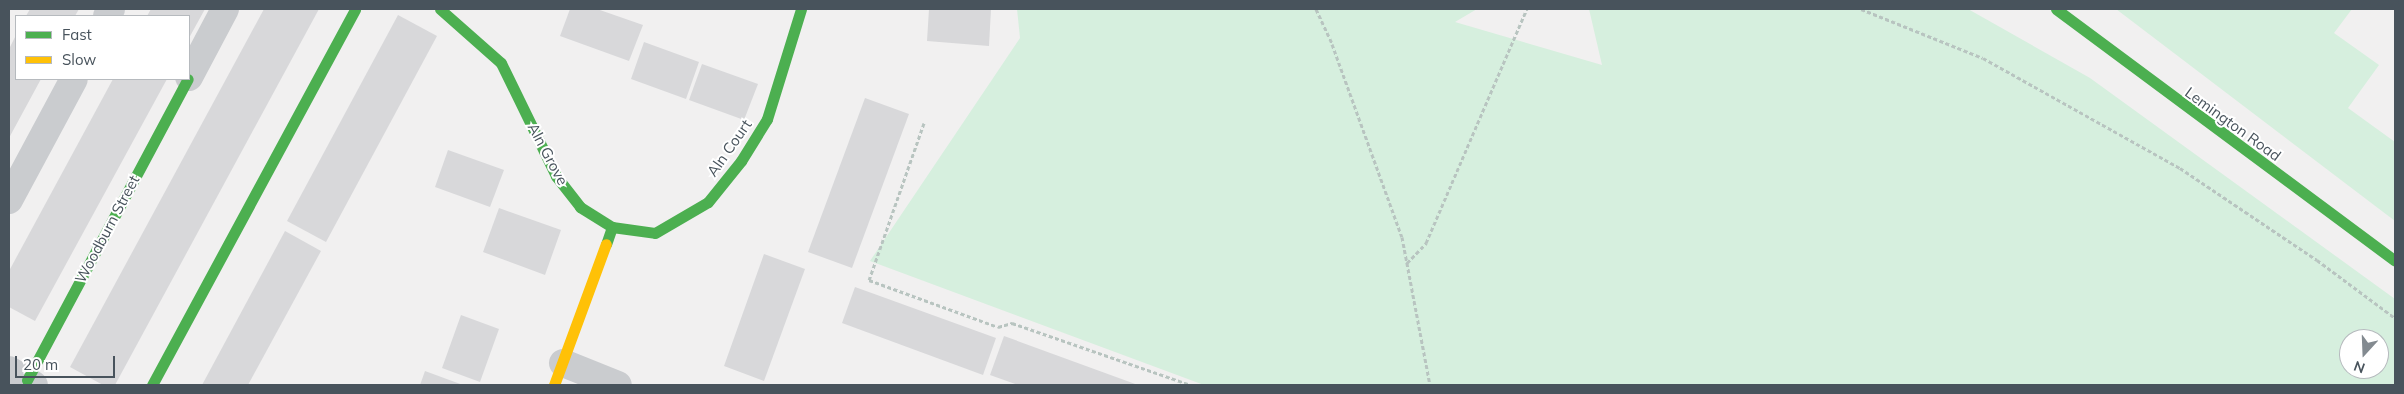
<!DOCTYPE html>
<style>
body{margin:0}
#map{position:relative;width:2404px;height:394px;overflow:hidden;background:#f1f0f0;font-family:Mulish,sans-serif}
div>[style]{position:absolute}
.green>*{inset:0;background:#d6efde}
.building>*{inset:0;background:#d8d8da}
.path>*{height:3px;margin-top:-1.5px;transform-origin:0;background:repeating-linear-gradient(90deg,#b8c4c0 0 4px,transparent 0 6.5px)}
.street>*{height:28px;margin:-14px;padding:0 14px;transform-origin:14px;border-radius:14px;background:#cacccf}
.fast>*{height:11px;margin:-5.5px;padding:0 5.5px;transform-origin:5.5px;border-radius:5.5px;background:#4caf50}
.slow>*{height:11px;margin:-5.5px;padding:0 5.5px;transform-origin:5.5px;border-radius:5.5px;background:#ffc107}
span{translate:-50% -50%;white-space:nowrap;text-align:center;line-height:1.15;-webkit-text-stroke:4px #fff;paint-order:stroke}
.street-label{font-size:15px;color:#48535c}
.frame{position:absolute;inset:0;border:10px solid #48535c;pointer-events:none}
.legend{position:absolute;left:15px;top:15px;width:175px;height:65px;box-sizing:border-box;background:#fff;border:1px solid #b6babe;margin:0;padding:6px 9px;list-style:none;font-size:15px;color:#48535c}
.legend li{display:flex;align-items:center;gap:10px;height:25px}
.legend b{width:25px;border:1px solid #b6babe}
.north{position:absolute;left:2339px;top:329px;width:50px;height:50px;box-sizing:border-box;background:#fff;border:1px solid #b6babe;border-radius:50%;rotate:200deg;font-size:14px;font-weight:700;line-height:20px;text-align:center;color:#48535c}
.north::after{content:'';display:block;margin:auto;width:18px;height:22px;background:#838a90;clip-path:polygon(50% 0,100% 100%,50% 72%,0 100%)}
.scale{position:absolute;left:15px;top:356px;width:100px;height:22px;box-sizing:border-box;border:2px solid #48535c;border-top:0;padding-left:6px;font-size:15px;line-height:18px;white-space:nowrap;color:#48535c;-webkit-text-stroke:4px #fff;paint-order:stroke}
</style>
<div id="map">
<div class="green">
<i style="clip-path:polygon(evenodd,1017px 9px,1477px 9px,1455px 22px,1602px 65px,1589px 9px,1968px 9px,2090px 78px,2395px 299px,2395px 385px,1204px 385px,870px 261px,1020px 38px,1017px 9px,2349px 339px,2379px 339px,2379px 369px,2349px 369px,2349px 339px)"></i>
<i style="clip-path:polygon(2116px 9px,2352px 9px,2334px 33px,2379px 65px,2348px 108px,2395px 142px,2395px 221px)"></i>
</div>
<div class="building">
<i style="clip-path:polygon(30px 9px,79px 9px,75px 16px,26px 16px)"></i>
<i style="clip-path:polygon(151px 9px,205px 9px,189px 38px,189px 16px,147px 16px)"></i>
<i style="clip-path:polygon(264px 9px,319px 9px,115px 385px,103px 385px,70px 367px)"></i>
<i style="clip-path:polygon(570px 9px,597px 9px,643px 25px,629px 61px,560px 36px)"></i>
<i style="clip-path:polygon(929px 9px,991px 9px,989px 46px,927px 41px)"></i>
<i style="clip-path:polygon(398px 15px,437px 36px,326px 242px,287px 221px)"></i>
<i style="clip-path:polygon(16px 35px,16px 79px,41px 79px,9px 138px,9px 49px)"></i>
<i style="clip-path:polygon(644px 42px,699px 62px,686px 99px,631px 79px)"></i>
<i style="clip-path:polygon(702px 64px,758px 84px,744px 120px,689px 100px)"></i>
<i style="clip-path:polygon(113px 79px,167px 79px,35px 321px,9px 307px,9px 271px)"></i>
<i style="clip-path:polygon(865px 98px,909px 114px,852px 268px,808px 252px)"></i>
<i style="clip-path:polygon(448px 150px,504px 170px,490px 207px,435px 187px)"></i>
<i style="clip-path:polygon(499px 208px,561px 230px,545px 275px,483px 252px)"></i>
<i style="clip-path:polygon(285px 231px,321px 251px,248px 385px,202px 385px)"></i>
<i style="clip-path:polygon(764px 254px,805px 269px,764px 381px,724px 366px)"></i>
<i style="clip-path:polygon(855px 287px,996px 338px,983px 375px,842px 323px)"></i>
<i style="clip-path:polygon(461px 315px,499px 329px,480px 382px,442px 368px)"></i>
<i style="clip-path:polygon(1004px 336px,1138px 385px,1018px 385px,990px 375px)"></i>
<i style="clip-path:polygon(425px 371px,463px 385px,420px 385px)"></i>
</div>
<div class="path">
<i style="left:1316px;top:9px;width:38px;rotate:65deg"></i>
<i style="left:1332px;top:44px;width:205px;rotate:70.1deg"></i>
<i style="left:1402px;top:237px;width:151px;rotate:79.3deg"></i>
<i style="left:1861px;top:9px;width:131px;rotate:21.9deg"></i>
<i style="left:1983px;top:58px;width:226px;rotate:29.2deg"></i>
<i style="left:2180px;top:168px;width:165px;rotate:33.9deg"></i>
<i style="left:2317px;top:260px;width:97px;rotate:36.6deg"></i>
<i style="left:924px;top:123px;width:166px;rotate:109.3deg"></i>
<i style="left:869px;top:280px;width:137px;rotate:20deg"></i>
<i style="left:998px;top:327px;width:15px;rotate:-16deg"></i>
<i style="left:1012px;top:323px;width:189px;rotate:19.1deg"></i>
<i style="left:1407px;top:263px;width:28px;rotate:-46deg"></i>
<i style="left:1426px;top:243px;width:255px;rotate:-66.7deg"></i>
</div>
<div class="street">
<i style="left:107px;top:16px;width:8px;rotate:-60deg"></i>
<i style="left:189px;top:77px;width:77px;rotate:-62.1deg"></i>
<i style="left:9px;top:200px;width:137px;rotate:-61.8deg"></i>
<i style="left:563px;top:363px;width:59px;rotate:21.8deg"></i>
<i style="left:9px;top:370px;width:29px;rotate:31deg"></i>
</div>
<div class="fast">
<i style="left:440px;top:9px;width:81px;rotate:41.5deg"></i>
<i style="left:501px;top:63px;width:126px;rotate:64deg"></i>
<i style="left:556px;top:176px;width:39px;rotate:52deg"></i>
<i style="left:580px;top:207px;width:38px;rotate:32deg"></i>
<i style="left:612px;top:227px;width:18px;rotate:109deg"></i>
<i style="left:2056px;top:9px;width:422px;rotate:36.6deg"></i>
<i style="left:612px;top:227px;width:43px;rotate:7.9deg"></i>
<i style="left:655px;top:233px;width:61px;rotate:-30.3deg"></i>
<i style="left:708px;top:202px;width:53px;rotate:-51.2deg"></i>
<i style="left:741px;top:161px;width:49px;rotate:-58.2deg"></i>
<i style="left:767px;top:119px;width:115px;rotate:-72.8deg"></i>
<i style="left:27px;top:380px;width:341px;rotate:-61.9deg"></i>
<i style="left:152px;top:385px;width:427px;rotate:-61.6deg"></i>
</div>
<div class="slow">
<i style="left:554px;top:385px;width:150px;rotate:-69.8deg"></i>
</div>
<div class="street-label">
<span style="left:2233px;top:124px;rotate:36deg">Lemington Road</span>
<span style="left:729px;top:148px;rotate:-55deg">Aln Court</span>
<span style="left:548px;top:154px;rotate:62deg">Aln Grove</span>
<span style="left:107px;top:229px;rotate:-62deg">Woodburn Street</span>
</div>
<div class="frame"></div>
<ul class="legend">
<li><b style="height:6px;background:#4caf50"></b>Fast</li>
<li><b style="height:6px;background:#ffc107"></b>Slow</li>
</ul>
<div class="north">N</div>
<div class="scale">20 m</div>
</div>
